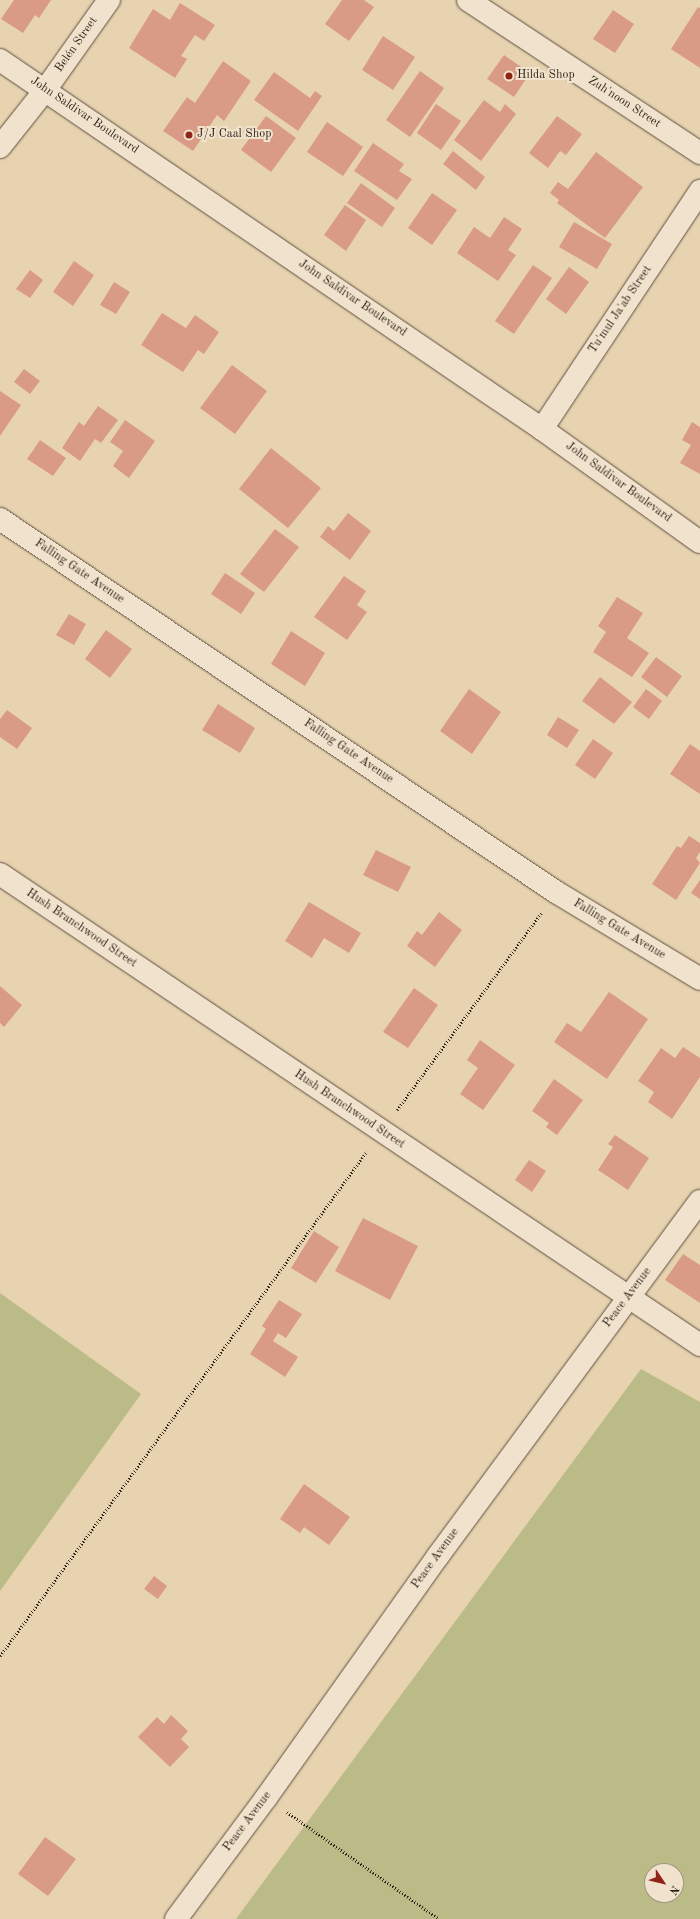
<!DOCTYPE html>
<meta charset="utf-8">
<style>
body{margin:0}
#map{position:relative;width:700px;height:1919px;overflow:hidden;background:#e8d3b0;font-family:"Old Standard TT",serif}
div>[style]{position:absolute}
.green>*{inset:0;background:#bbbb87}
.building>*{inset:0;background:#da9b86}
.path>*{height:2.5px;margin-top:-1.25px;transform-origin:0;background:repeating-linear-gradient(90deg,#2f241a 0 1px,transparent 0 3px)}
.roads{filter:drop-shadow(0 0 1px #5d5040) drop-shadow(0 0 1px #5d5040)}
.minor>*{height:22px;margin:-11px;padding:0 11px;transform-origin:11px;border-radius:11px;background:#f0e2cc}
.dots>*{width:11px;height:11px;translate:-50% -50%;box-sizing:border-box;border:2px solid #f0e2cc;border-radius:50%}
span{translate:-50% -50%;white-space:nowrap;text-align:center;line-height:1.15;-webkit-text-stroke:4px #f0e2cc;paint-order:stroke}
.street-label{font-size:12px;color:#2f241a}
.poi-label{font-size:12px;color:#2f241a}
.left{translate:0 -50%;text-align:left}
.north{position:absolute;left:644px;top:1863px;width:40px;height:40px;box-sizing:border-box;background:#f0e2cc;border:1px solid #a39685;border-radius:50%;rotate:125deg;font-size:11px;font-weight:700;line-height:16px;text-align:center;color:#2f241a}
.north::after{content:'';display:block;margin:auto;width:14px;height:18px;background:#8f2418;clip-path:polygon(50% 0,100% 100%,50% 72%,0 100%)}
</style>
<div id="map">
<div class="green">
<i style="clip-path:polygon(0 1293px,141px 1394px,0 1591px)"></i>
<i style="clip-path:polygon(evenodd,641px 1369px,700px 1402px,700px 1919px,236px 1919px,641px 1369px,652px 1871px,676px 1871px,676px 1895px,652px 1895px,652px 1871px)"></i>
</div>
<div class="building">
<i style="clip-path:polygon(14px 0,51px 0,39px 18px,35px 15px,23px 33px,1px 19px)"></i>
<i style="clip-path:polygon(342px 0,364px 0,374px 7px,349px 41px,325px 24px)"></i>
<i style="clip-path:polygon(180px 3px,215px 25px,204px 41px,195px 35px,181px 56px,187px 59px,175px 78px,129px 48px,153px 9px,170px 20px)"></i>
<i style="clip-path:polygon(698px 7px,700px 8px,700px 68px,671px 49px)"></i>
<i style="clip-path:polygon(613px 10px,634px 24px,615px 53px,593px 39px)"></i>
<i style="clip-path:polygon(383px 36px,415px 57px,393px 90px,362px 70px)"></i>
<i style="clip-path:polygon(504px 55px,530px 73px,514px 97px,487px 79px)"></i>
<i style="clip-path:polygon(223px 61px,251px 81px,224px 121px,217px 115px,193px 151px,163px 131px,187px 97px,195px 103px)"></i>
<i style="clip-path:polygon(420px 71px,444px 88px,410px 137px,386px 120px)"></i>
<i style="clip-path:polygon(274px 72px,310px 98px,315px 91px,322px 96px,298px 131px,254px 100px)"></i>
<i style="clip-path:polygon(484px 100px,500px 112px,505px 104px,516px 114px,481px 161px,454px 140px)"></i>
<i style="clip-path:polygon(436px 104px,461px 121px,441px 150px,417px 133px)"></i>
<i style="clip-path:polygon(266px 116px,296px 138px,271px 172px,241px 150px)"></i>
<i style="clip-path:polygon(557px 116px,582px 134px,566px 155px,560px 151px,548px 168px,529px 153px)"></i>
<i style="clip-path:polygon(327px 122px,363px 147px,343px 176px,307px 152px)"></i>
<i style="clip-path:polygon(373px 143px,404px 164px,399px 171px,412px 179px,397px 200px,354px 171px)"></i>
<i style="clip-path:polygon(453px 151px,485px 177px,476px 190px,443px 164px)"></i>
<i style="clip-path:polygon(596px 152px,643px 187px,605px 238px,557px 203px,559px 200px,550px 193px,558px 182px,568px 189px)"></i>
<i style="clip-path:polygon(361px 183px,395px 208px,382px 227px,347px 203px)"></i>
<i style="clip-path:polygon(432px 193px,457px 210px,432px 245px,408px 228px)"></i>
<i style="clip-path:polygon(345px 205px,366px 220px,346px 251px,324px 235px)"></i>
<i style="clip-path:polygon(504px 217px,522px 229px,508px 250px,516px 255px,498px 281px,457px 253px,474px 227px,490px 238px)"></i>
<i style="clip-path:polygon(574px 222px,612px 244px,597px 269px,559px 247px)"></i>
<i style="clip-path:polygon(74px 261px,94px 275px,73px 306px,53px 292px)"></i>
<i style="clip-path:polygon(533px 265px,552px 278px,514px 334px,495px 321px)"></i>
<i style="clip-path:polygon(569px 267px,589px 282px,566px 314px,546px 299px)"></i>
<i style="clip-path:polygon(30px 270px,43px 280px,30px 298px,16px 289px)"></i>
<i style="clip-path:polygon(114px 282px,130px 292px,116px 314px,100px 305px)"></i>
<i style="clip-path:polygon(162px 313px,186px 328px,195px 315px,219px 332px,204px 354px,198px 350px,183px 372px,141px 345px)"></i>
<i style="clip-path:polygon(232px 365px,267px 391px,235px 434px,200px 408px)"></i>
<i style="clip-path:polygon(24px 369px,40px 381px,30px 394px,14px 382px)"></i>
<i style="clip-path:polygon(0 391px,21px 405px,0 436px)"></i>
<i style="clip-path:polygon(98px 406px,118px 420px,101px 443px,95px 439px,80px 461px,62px 448px,79px 422px,84px 426px)"></i>
<i style="clip-path:polygon(125px 420px,155px 441px,129px 478px,113px 466px,123px 451px,110px 442px)"></i>
<i style="clip-path:polygon(692px 422px,700px 427px,700px 474px,680px 463px,691px 445px,682px 440px)"></i>
<i style="clip-path:polygon(40px 440px,66px 458px,53px 476px,27px 459px)"></i>
<i style="clip-path:polygon(271px 448px,321px 488px,288px 528px,239px 489px)"></i>
<i style="clip-path:polygon(348px 513px,371px 531px,350px 560px,320px 537px,328px 526px,334px 531px)"></i>
<i style="clip-path:polygon(275px 529px,299px 547px,264px 592px,240px 574px)"></i>
<i style="clip-path:polygon(225px 573px,255px 593px,241px 614px,211px 594px)"></i>
<i style="clip-path:polygon(344px 576px,366px 591px,357px 605px,367px 612px,347px 640px,314px 617px)"></i>
<i style="clip-path:polygon(617px 597px,643px 613px,627px 638px,649px 653px,632px 677px,593px 652px,606px 632px,598px 626px)"></i>
<i style="clip-path:polygon(69px 614px,86px 624px,74px 645px,56px 635px)"></i>
<i style="clip-path:polygon(106px 630px,132px 649px,110px 678px,85px 659px)"></i>
<i style="clip-path:polygon(291px 631px,325px 653px,305px 686px,271px 664px)"></i>
<i style="clip-path:polygon(656px 657px,682px 676px,667px 697px,641px 677px)"></i>
<i style="clip-path:polygon(600px 677px,632px 702px,614px 724px,582px 701px)"></i>
<i style="clip-path:polygon(469px 689px,501px 712px,472px 754px,440px 731px)"></i>
<i style="clip-path:polygon(646px 689px,662px 701px,649px 719px,633px 707px)"></i>
<i style="clip-path:polygon(218px 704px,255px 728px,240px 753px,202px 730px)"></i>
<i style="clip-path:polygon(7px 710px,32px 728px,17px 749px,0 737px,0 719px)"></i>
<i style="clip-path:polygon(558px 717px,579px 730px,567px 748px,547px 735px)"></i>
<i style="clip-path:polygon(593px 739px,613px 753px,595px 779px,575px 765px)"></i>
<i style="clip-path:polygon(690px 744px,700px 751px,700px 794px,670px 774px)"></i>
<i style="clip-path:polygon(689px 836px,700px 843px,700px 852px,696px 858px,700px 863px,676px 900px,652px 884px,677px 846px,681px 848px)"></i>
<i style="clip-path:polygon(376px 850px,411px 867px,398px 892px,363px 875px)"></i>
<i style="clip-path:polygon(700px 880px,700px 899px,691px 893px)"></i>
<i style="clip-path:polygon(309px 902px,361px 933px,349px 953px,324px 938px,312px 958px,285px 941px)"></i>
<i style="clip-path:polygon(439px 912px,462px 930px,435px 967px,407px 946px,417px 931px,422px 935px)"></i>
<i style="clip-path:polygon(0 986px,22px 1005px,4px 1027px,0 1023px)"></i>
<i style="clip-path:polygon(414px 988px,438px 1005px,408px 1048px,383px 1032px)"></i>
<i style="clip-path:polygon(609px 992px,648px 1019px,607px 1079px,554px 1042px,567px 1023px,581px 1032px)"></i>
<i style="clip-path:polygon(480px 1040px,515px 1065px,483px 1110px,460px 1094px,478px 1068px,467px 1060px)"></i>
<i style="clip-path:polygon(683px 1047px,700px 1058px,700px 1077px,672px 1119px,648px 1102px,654px 1092px,638px 1081px,661px 1048px,675px 1058px)"></i>
<i style="clip-path:polygon(554px 1079px,583px 1100px,557px 1135px,546px 1127px,549px 1123px,532px 1111px)"></i>
<i style="clip-path:polygon(615px 1135px,649px 1158px,628px 1190px,598px 1170px,613px 1147px,608px 1144px)"></i>
<i style="clip-path:polygon(529px 1160px,546px 1171px,532px 1192px,515px 1180px)"></i>
<i style="clip-path:polygon(363px 1218px,418px 1246px,390px 1300px,335px 1271px)"></i>
<i style="clip-path:polygon(314px 1231px,339px 1247px,316px 1283px,291px 1268px)"></i>
<i style="clip-path:polygon(683px 1254px,700px 1265px,700px 1303px,665px 1280px)"></i>
<i style="clip-path:polygon(279px 1300px,302px 1314px,286px 1338px,278px 1333px,273px 1341px,298px 1357px,285px 1377px,250px 1354px,266px 1329px,262px 1326px)"></i>
<i style="clip-path:polygon(304px 1484px,350px 1517px,329px 1545px,304px 1527px,300px 1533px,280px 1519px)"></i>
<i style="clip-path:polygon(154px 1576px,167px 1586px,158px 1599px,144px 1589px)"></i>
<i style="clip-path:polygon(171px 1715px,188px 1731px,181px 1739px,189px 1747px,170px 1767px,138px 1737px,157px 1717px,164px 1724px)"></i>
<i style="clip-path:polygon(45px 1837px,76px 1859px,48px 1896px,18px 1874px)"></i>
</div>
<div class="path">
<i style="left:397px;top:1110px;width:245px;rotate:-53.8deg"></i>
<i style="left:0;top:1656px;width:624px;rotate:-53.99deg"></i>
<i style="left:287px;top:1812px;width:186px;rotate:35.1deg"></i>
</div>
<div class="roads">
<div class="minor">
<i style="left:468px;top:0;width:278px;rotate:33.4deg"></i>
<i style="left:0;top:60px;width:656px;rotate:34.25deg"></i>
<i style="left:542px;top:429px;width:194px;rotate:35.6deg"></i>
<i style="left:0;top:147px;width:74px;rotate:-51.6deg"></i>
<i style="left:46px;top:89px;width:109px;rotate:-54.7deg"></i>
<i style="left:542px;top:429px;width:286px;rotate:-56.4deg"></i>
<i style="left:0;top:519px;width:670px;rotate:33.86deg"></i>
<i style="left:556px;top:892px;width:168px;rotate:31.1deg"></i>
<i style="left:0;top:874px;width:844px;rotate:33.93deg"></i>
<i style="left:176px;top:1919px;width:151px;rotate:-53.4deg"></i>
<i style="left:266px;top:1798px;width:297px;rotate:-54.6deg"></i>
<i style="left:438px;top:1556px;width:441px;rotate:-53.6deg"></i>
</div>
</div>
<div class="dots">
<i style="left:509px;top:76px;background:#8f2418"></i>
<i style="left:189px;top:135px;background:#8f2418"></i>
</div>
<div class="street-label">
<span style="left:77px;top:45px;rotate:-55deg">Belén Street</span>
<span style="left:624px;top:103px;rotate:33deg">Zuh'noon Street</span>
<span style="left:84px;top:116px;rotate:34deg">John Saldivar Boulevard</span>
<span style="left:352px;top:299px;rotate:34deg">John Saldivar Boulevard</span>
<span style="left:621px;top:310px;rotate:-56deg">Tu'mul Ja'ab Street</span>
<span style="left:618px;top:483px;rotate:36deg">John Saldivar Boulevard</span>
<span style="left:79px;top:572px;rotate:34deg">Falling Gate Avenue</span>
<span style="left:348px;top:752px;rotate:34deg">Falling Gate Avenue</span>
<span style="left:81px;top:929px;rotate:34deg">Hush Branchwood Street</span>
<span style="left:619px;top:930px;rotate:31deg">Falling Gate Avenue</span>
<span style="left:349px;top:1110px;rotate:34deg">Hush Branchwood Street</span>
<span style="left:628px;top:1298px;rotate:-53deg">Peace Avenue</span>
<span style="left:436px;top:1559px;rotate:-54deg">Peace Avenue</span>
<span style="left:248px;top:1822px;rotate:-53deg">Peace Avenue</span>
</div>
<div class="poi-label">
<span class="left" style="left:517px;top:76px">Hilda Shop</span>
<span class="left" style="left:197px;top:135px">J/J Caal Shop</span>
</div>
<div class="north">N</div>
</div>
